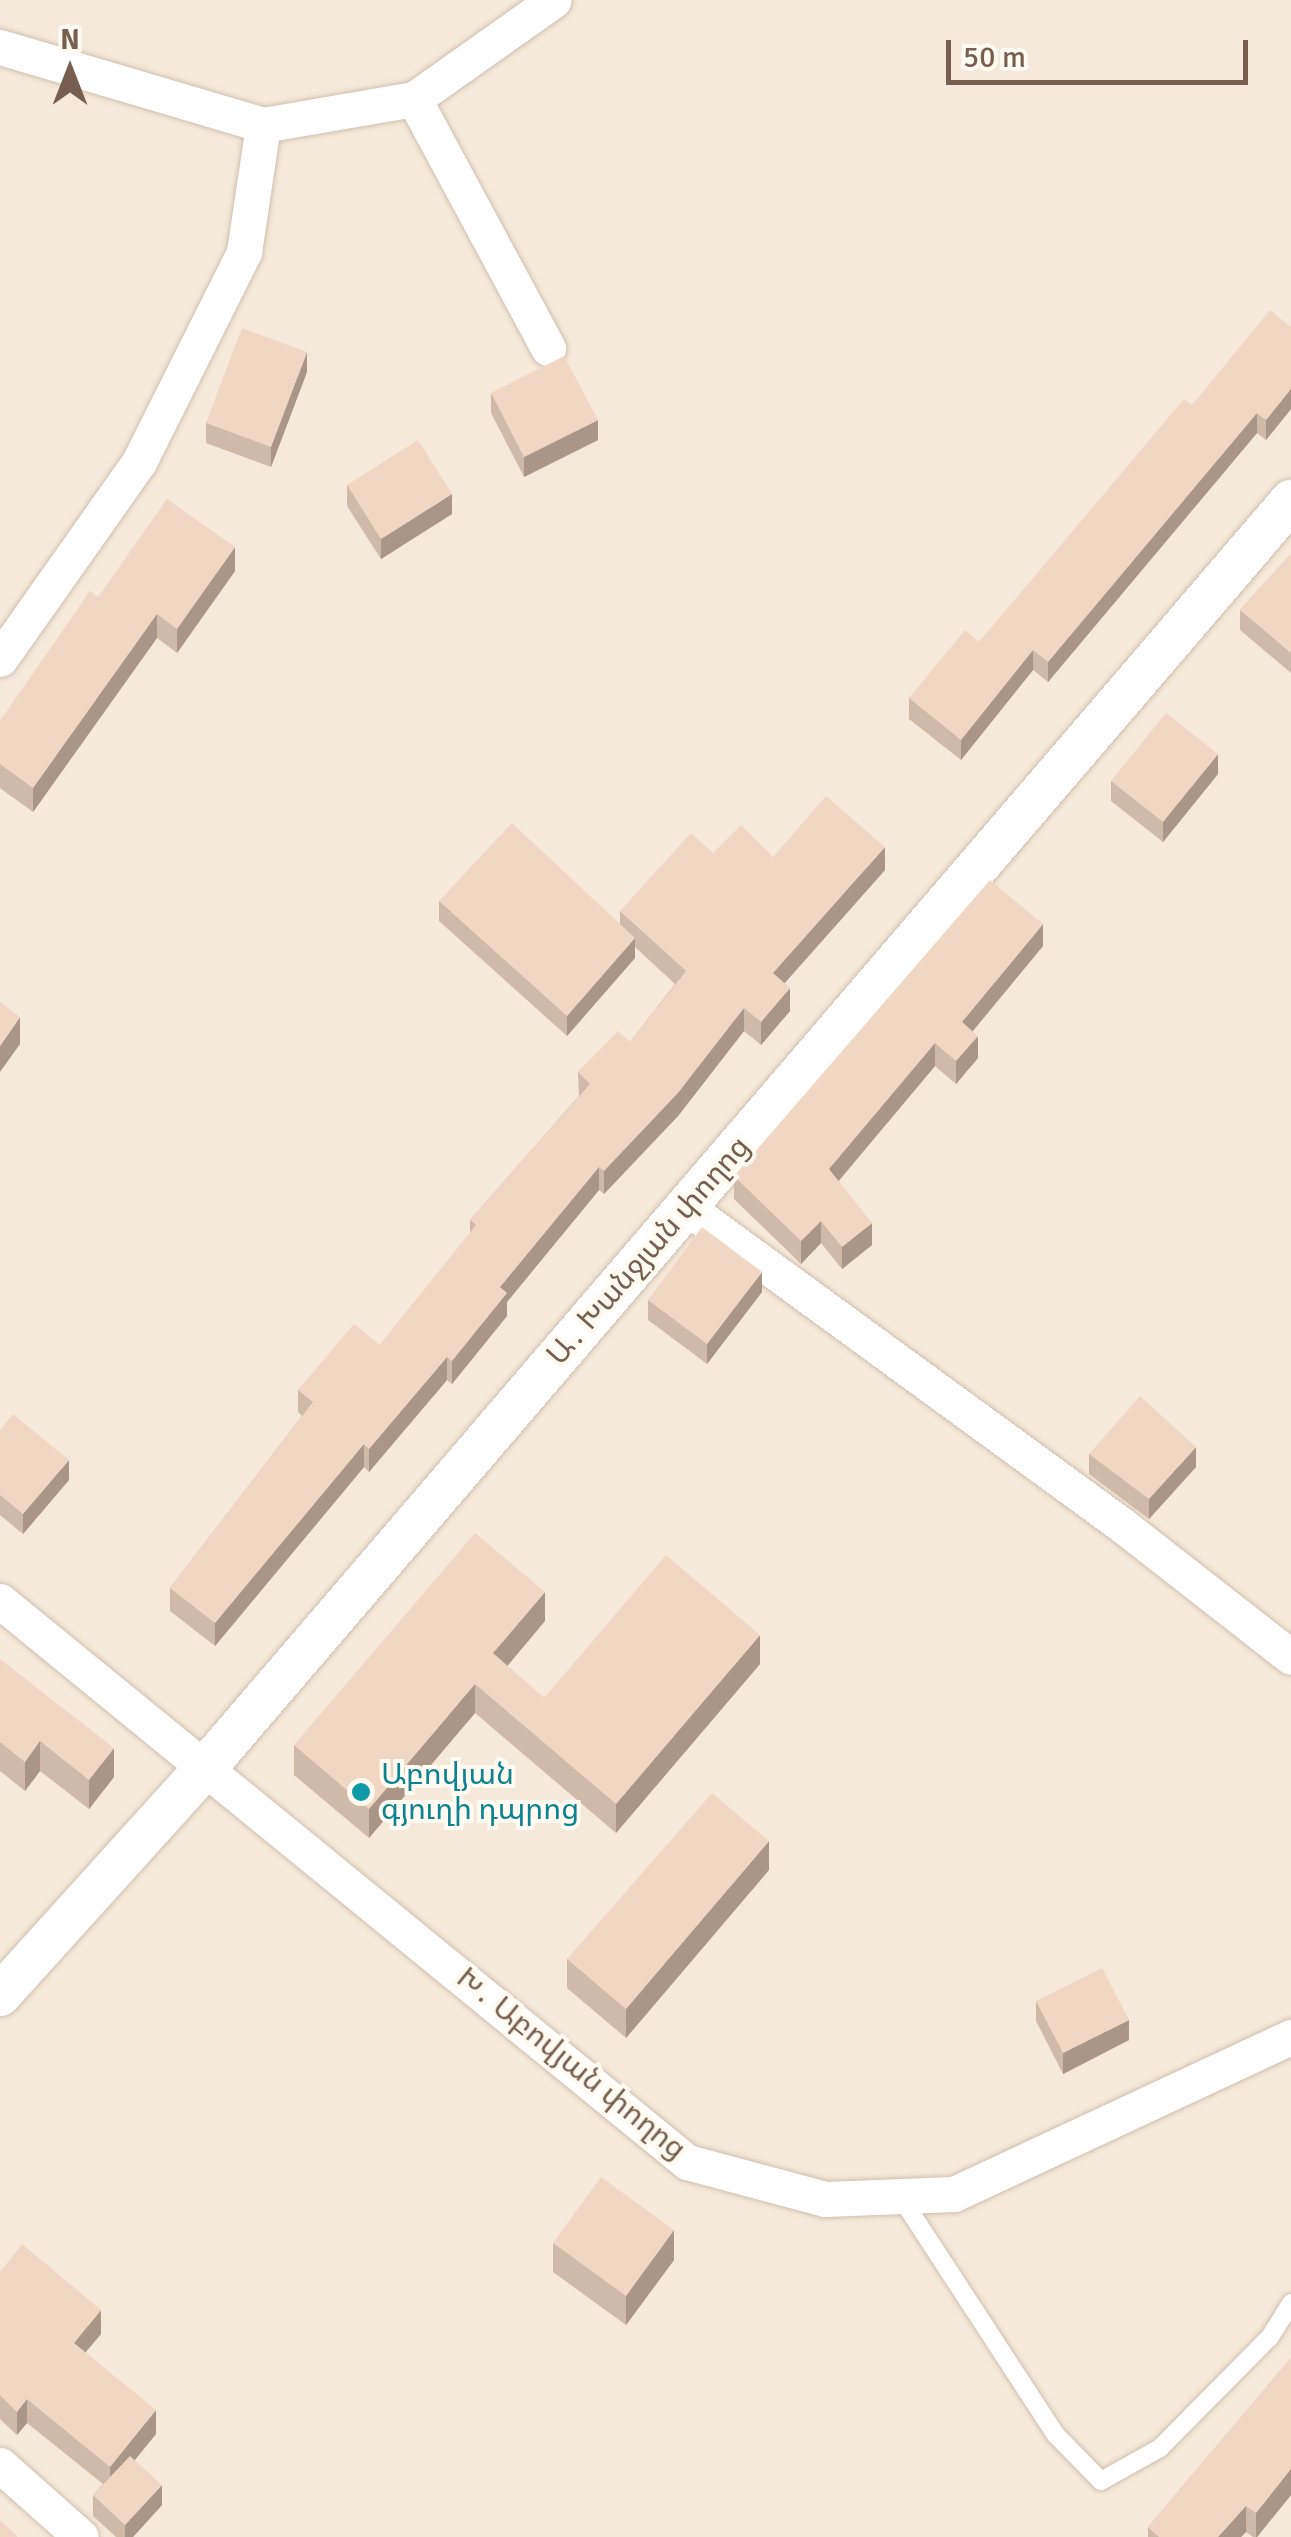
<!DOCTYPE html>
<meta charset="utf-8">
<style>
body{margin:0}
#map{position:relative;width:1291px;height:2537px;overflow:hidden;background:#fcf6eb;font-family:Signika,"Noto Sans Armenian",sans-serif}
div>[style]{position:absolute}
.residential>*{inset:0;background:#f4e9da}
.roads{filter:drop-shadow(0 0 2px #cfbfb0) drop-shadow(0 0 2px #cfbfb0)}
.service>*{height:18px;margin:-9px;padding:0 9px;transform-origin:9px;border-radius:9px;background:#fff}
.minor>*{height:35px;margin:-17.5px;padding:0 17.5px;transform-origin:17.5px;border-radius:17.5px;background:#fff}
.tertiary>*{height:42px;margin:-21px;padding:0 21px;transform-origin:21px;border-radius:21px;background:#fff}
.wall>*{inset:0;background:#cfb9a8}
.shaded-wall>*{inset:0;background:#a99688}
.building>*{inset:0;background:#f1d7c3}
.dots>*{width:28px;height:28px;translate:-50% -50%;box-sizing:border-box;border:5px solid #fffaf2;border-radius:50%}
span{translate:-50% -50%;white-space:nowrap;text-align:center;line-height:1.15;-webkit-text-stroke:8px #fffaf2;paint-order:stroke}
.street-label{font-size:30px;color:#785e4e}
.culture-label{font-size:30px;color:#0d838f}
.left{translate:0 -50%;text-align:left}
.north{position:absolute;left:20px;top:20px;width:100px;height:100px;-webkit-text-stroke:8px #fffaf2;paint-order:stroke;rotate:0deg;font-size:28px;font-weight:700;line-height:40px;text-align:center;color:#785e4e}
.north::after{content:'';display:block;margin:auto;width:35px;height:45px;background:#785e4e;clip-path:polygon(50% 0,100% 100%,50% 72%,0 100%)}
.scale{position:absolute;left:946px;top:40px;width:302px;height:45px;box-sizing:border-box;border:5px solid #785e4e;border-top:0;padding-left:12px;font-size:30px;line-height:35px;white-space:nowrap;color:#785e4e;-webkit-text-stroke:8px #fffaf2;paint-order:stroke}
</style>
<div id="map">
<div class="residential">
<i style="clip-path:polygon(0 0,1291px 0,1291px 2537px,0 2537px)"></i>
</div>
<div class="roads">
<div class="service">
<i style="left:900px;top:2196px;width:285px;rotate:56.9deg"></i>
<i style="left:1056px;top:2435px;width:64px;rotate:45.6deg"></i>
<i style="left:1101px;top:2481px;width:68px;rotate:-29.2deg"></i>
<i style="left:1160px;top:2448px;width:156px;rotate:-45.3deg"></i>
<i style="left:1270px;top:2337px;width:40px;rotate:-58deg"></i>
</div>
<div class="minor">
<i style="left:0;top:47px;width:274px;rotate:16.5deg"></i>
<i style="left:263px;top:125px;width:153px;rotate:-9.8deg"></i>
<i style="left:414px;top:99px;width:171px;rotate:-35.3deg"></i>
<i style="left:414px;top:99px;width:283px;rotate:61.7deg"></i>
<i style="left:0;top:659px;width:241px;rotate:-54.8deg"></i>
<i style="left:139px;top:462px;width:235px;rotate:-63.4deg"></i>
<i style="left:244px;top:252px;width:128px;rotate:-81.5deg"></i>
<i style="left:686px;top:1207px;width:540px;rotate:36.11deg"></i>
<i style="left:1122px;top:1525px;width:214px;rotate:38deg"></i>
<i style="left:0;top:1601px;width:887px;rotate:39.23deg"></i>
<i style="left:687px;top:2162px;width:143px;rotate:15deg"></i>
<i style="left:825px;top:2199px;width:129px;rotate:-2.2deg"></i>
<i style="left:954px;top:2194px;width:372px;rotate:-25deg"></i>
<i style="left:0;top:2465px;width:108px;rotate:41.6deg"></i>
</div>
<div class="tertiary">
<i style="left:0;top:1995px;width:310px;rotate:-47.9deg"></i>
<i style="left:208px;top:1765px;width:1665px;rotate:-49.41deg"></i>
</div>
</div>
<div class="wall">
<i style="clip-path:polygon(1291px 327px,1291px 409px,1266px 440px,1257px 433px,1048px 682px,1033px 670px,961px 760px,909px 719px,909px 698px,979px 642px,1192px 405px)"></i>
<i style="clip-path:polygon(307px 372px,271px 467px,206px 443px,206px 423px)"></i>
<i style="clip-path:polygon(491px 393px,598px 440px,524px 477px,491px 413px)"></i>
<i style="clip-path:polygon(347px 485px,452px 514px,381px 559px,347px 506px)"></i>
<i style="clip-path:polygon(1291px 554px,1291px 673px,1240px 630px,1240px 610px)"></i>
<i style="clip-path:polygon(235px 571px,177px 653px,157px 638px,33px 812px,0 788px,0 721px,98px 597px)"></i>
<i style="clip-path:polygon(1218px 774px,1163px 842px,1111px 801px,1111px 781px)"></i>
<i style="clip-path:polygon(713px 853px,773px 857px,885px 870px,785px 983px,790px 1011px,761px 1045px,744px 1031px,678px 1116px,604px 1194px,599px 1190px,507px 1302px,507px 1316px,452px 1384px,447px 1380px,369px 1472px,364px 1467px,215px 1646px,170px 1611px,170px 1588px,302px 1416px,298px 1412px,298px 1390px,380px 1345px,470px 1233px,470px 1220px,579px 1096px,578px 1072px,630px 1042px,675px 984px,635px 947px,635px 958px,567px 1036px,439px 921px,439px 901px,620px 924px,620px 911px)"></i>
<i style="clip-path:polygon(1043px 946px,973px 1031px,978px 1058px,956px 1084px,935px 1066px,839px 1181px,872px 1245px,842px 1269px,821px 1243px,801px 1264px,734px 1199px,734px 1176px)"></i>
<i style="clip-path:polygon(762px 1292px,707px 1364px,648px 1320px,648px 1300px)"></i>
<i style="clip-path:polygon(0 1430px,69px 1480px,23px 1534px,0 1515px)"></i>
<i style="clip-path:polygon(1089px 1454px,1196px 1467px,1149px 1519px,1089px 1474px)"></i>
<i style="clip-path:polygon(545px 1621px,507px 1666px,544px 1698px,760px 1664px,616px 1833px,475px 1713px,369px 1838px,294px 1775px,294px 1745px)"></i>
<i style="clip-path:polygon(0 1659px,114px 1777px,89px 1809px,40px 1771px,25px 1791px,0 1771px)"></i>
<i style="clip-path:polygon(769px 1870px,626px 2038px,567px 1988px,567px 1959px)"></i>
<i style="clip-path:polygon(1036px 2001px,1129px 2040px,1063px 2074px,1036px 2021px)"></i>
<i style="clip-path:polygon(553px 2243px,674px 2260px,626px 2325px,553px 2272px)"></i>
<i style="clip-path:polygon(0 2272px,101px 2334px,85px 2352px,156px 2434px,135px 2460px,162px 2505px,133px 2537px,116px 2537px,93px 2516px,93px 2495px,103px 2484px,27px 2423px,17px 2435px,0 2419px)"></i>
<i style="clip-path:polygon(1291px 2358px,1291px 2495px,1257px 2537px,1253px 2537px,1246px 2532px,1241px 2537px,1148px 2537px,1148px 2527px)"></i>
</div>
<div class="shaded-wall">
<i style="clip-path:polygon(307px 352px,307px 372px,271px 467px,271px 447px)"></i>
<i style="clip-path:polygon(1291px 389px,1291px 409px,1266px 440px,1266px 420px)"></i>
<i style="clip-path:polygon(1257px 413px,1257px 433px,1048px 682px,1048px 662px)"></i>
<i style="clip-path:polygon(598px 420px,598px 440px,524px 477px,524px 457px)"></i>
<i style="clip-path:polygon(452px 494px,452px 514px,381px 559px,381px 539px)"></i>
<i style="clip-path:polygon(235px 547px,235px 571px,177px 653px,177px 629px)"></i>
<i style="clip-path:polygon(157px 614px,157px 638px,33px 812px,33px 788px)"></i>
<i style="clip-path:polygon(1033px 650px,1033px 670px,961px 760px,961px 740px)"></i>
<i style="clip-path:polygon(1218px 754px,1218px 774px,1163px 842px,1163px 822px)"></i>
<i style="clip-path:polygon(885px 847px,885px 870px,773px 996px,773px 973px)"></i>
<i style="clip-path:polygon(1043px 924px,1043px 946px,962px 1044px,962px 1022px)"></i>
<i style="clip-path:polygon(635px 938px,635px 958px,567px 1036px,567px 1016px)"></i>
<i style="clip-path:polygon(790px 988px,790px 1011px,761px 1045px,761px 1022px)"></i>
<i style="clip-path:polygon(744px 1008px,744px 1031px,678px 1116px,604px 1194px,604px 1171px)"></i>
<i style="clip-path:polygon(20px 1017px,20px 1044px,0 1072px,0 1046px)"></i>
<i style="clip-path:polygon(978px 1036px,978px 1058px,956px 1084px,956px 1061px)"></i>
<i style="clip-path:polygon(935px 1043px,935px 1066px,829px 1192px,829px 1169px)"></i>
<i style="clip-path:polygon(599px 1167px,599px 1190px,507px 1302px,507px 1316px,452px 1384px,452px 1361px,500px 1287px)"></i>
<i style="clip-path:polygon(821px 1221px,821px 1243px,801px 1264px,801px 1241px)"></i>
<i style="clip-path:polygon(872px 1223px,872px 1245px,842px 1269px,842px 1247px)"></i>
<i style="clip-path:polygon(762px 1272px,762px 1292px,707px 1364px,707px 1344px)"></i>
<i style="clip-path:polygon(447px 1357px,447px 1380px,369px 1472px,369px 1449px)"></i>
<i style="clip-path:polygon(364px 1444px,364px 1467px,215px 1646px,215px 1623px)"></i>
<i style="clip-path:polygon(1196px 1447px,1196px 1467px,1149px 1519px,1149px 1499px)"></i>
<i style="clip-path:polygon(69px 1460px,69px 1480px,23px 1534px,23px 1514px)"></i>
<i style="clip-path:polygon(545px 1592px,545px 1621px,493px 1683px,493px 1653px)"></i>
<i style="clip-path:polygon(760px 1635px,760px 1664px,616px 1833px,616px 1804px)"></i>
<i style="clip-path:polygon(475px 1684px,475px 1713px,369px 1838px,369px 1809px)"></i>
<i style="clip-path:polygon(40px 1741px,40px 1771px,25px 1791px,25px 1762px)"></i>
<i style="clip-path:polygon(114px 1748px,114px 1777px,89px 1809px,89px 1780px)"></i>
<i style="clip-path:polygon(769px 1841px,769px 1870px,626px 2038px,626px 2009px)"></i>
<i style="clip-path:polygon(1129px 2020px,1129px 2040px,1063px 2074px,1063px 2053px)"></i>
<i style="clip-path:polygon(674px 2230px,674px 2260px,626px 2325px,626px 2296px)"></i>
<i style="clip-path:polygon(101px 2310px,101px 2334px,74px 2366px,74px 2343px)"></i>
<i style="clip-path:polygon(27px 2399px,27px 2423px,17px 2435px,17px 2412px)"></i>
<i style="clip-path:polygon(156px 2410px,156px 2434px,110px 2490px,110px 2467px)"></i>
<i style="clip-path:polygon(1291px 2469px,1291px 2495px,1257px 2537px,1256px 2537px,1256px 2513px)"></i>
<i style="clip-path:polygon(162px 2485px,162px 2505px,133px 2537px,125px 2537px,125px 2525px)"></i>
<i style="clip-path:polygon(1246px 2506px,1246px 2532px,1241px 2537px,1218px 2537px)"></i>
</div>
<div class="building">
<i style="clip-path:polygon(1270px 310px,1291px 327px,1291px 389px,1266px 420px,1257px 413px,1048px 662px,1033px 650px,961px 740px,909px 698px,965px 630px,979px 642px,1184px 399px,1192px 405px)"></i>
<i style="clip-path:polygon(242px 328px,307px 352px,271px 447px,206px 423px)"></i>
<i style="clip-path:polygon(564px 356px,598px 420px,524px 457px,491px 393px)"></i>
<i style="clip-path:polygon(418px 440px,452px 494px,381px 539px,347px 485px)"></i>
<i style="clip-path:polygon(167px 499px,235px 547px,177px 629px,157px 614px,33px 788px,0 764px,0 721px,90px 591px,98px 597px)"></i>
<i style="clip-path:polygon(1291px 554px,1291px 653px,1240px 610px)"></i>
<i style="clip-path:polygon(1166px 713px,1218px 754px,1163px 822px,1111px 781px)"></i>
<i style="clip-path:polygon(826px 796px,885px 847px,773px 973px,790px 988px,761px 1022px,744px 1008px,678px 1093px,604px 1171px,599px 1167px,500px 1287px,507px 1293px,452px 1361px,447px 1357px,369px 1449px,364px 1444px,215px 1623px,170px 1588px,313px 1402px,298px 1390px,354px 1324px,380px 1345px,476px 1225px,470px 1220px,590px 1084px,578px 1072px,618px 1031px,630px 1042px,686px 971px,620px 911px,691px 833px,713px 853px,741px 825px,773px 857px)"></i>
<i style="clip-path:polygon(512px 823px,635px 938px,567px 1016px,439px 901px)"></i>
<i style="clip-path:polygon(990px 880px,1043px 924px,962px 1022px,978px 1036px,956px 1061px,935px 1043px,829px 1169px,872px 1223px,842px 1247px,821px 1221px,801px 1241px,734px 1176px)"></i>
<i style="clip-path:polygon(0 1002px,20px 1017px,0 1046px)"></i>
<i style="clip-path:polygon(702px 1227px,762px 1272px,707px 1344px,648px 1300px)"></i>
<i style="clip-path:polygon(1140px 1396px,1196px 1447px,1149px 1499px,1089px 1454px)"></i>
<i style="clip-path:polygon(13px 1414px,69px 1460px,23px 1514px,0 1495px,0 1430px)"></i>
<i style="clip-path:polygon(475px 1533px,545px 1592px,493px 1653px,544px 1698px,666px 1555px,760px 1635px,616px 1804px,475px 1684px,369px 1809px,294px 1745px)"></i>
<i style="clip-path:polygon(0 1659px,114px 1748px,89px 1780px,40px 1741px,25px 1762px,0 1742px)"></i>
<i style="clip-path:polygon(712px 1793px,769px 1841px,626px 2009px,567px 1959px)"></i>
<i style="clip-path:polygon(1102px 1968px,1129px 2020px,1063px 2053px,1036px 2001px)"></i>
<i style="clip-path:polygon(601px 2177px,674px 2230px,626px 2296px,553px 2243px)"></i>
<i style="clip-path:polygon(22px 2244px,101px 2310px,74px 2343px,156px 2410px,110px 2467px,27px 2399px,17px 2412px,0 2395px,0 2272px)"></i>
<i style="clip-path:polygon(1291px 2358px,1291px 2469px,1256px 2513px,1246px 2506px,1218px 2537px,1159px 2537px,1148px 2527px)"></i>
<i style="clip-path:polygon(130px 2456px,162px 2485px,125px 2525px,93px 2495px)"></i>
<i style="clip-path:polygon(0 2520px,17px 2536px,17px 2537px,0 2537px)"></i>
</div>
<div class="dots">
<i style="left:361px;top:1792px;background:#0f9aa8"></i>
</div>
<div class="street-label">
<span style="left:649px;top:1251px;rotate:-49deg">Ա․ Խանջյան փողոց</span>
<span style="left:571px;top:2064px;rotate:39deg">Խ․ Աբովյան փողոց</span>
</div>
<div class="culture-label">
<span class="left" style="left:381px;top:1792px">Աբովյան<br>գյուղի դպրոց</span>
</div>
<div class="north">N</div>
<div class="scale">50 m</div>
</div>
